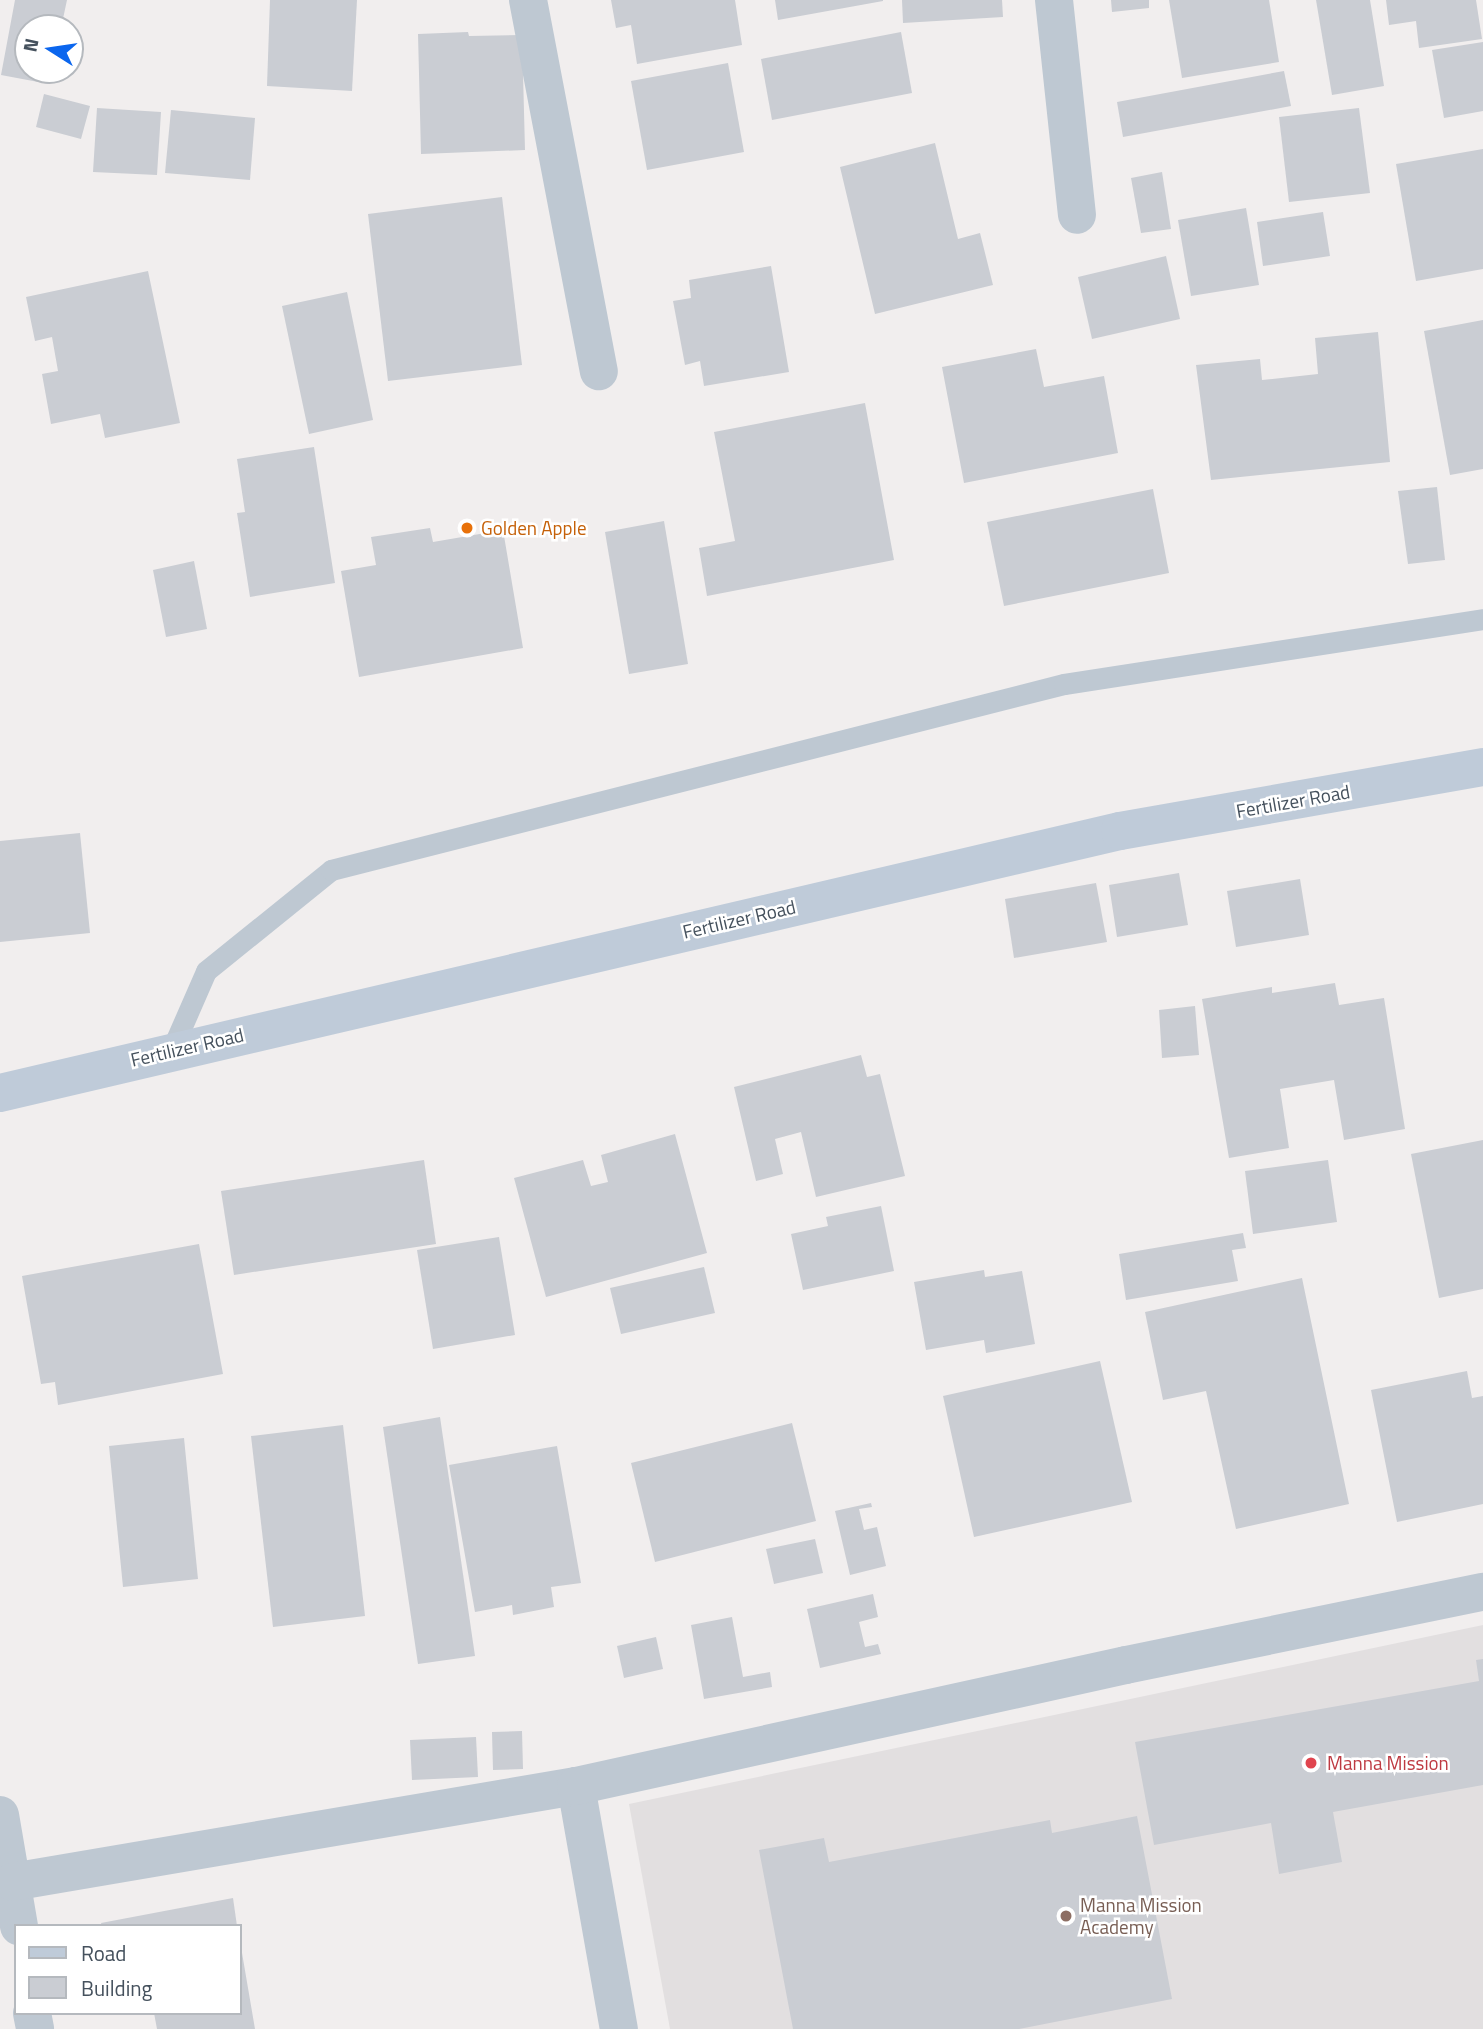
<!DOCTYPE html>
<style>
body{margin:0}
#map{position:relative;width:1483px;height:2029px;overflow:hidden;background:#f1eeee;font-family:"Titillium Web",sans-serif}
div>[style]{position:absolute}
.education>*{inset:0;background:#e2dfe0}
.building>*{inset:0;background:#cacdd3}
.lane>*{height:21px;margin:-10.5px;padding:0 10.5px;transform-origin:10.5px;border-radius:10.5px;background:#bec8d2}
.street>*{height:38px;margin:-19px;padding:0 19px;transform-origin:19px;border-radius:19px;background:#bec8d2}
.secondary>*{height:38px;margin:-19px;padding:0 19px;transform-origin:19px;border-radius:19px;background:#bfcbd9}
.dots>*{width:19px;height:19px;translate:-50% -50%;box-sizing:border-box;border:4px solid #fff;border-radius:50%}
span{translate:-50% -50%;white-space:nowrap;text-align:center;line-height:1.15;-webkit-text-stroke:5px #fff;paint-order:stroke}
.food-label{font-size:19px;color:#c56008}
.left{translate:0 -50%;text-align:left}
.street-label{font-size:19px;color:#45515d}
.health-label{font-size:19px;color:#be3a42}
.education-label{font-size:19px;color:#785e54}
.legend{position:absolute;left:14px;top:1924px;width:228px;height:91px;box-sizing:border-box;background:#fff;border:2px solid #b5b9be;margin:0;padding:9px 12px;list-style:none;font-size:21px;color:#45515d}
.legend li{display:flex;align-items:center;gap:14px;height:35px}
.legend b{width:35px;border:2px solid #b5b9be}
.north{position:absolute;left:14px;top:14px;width:70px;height:70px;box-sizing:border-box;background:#fff;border:2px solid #b5b9be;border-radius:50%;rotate:282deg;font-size:19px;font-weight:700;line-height:28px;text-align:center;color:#45515d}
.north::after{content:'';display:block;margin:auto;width:24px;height:32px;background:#0b66ee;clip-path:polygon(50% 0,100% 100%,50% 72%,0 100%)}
</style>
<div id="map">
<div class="education">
<i style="clip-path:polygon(1483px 1625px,1483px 2029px,670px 2029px,629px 1804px)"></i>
</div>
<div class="building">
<i style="clip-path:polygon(15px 0,67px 0,61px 28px,28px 28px,28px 70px,52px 70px,49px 84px,1px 75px)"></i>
<i style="clip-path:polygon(270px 0,357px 0,352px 91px,267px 86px)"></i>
<i style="clip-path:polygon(611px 0,735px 0,742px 45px,637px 64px,631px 25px,616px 28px)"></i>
<i style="clip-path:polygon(775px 0,883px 0,883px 1px,778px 20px)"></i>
<i style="clip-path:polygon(902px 0,1002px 0,1003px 17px,903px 23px)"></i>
<i style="clip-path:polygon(1111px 0,1149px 0,1149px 8px,1112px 12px)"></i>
<i style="clip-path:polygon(1169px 0,1269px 0,1279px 62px,1182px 78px)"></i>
<i style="clip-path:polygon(1316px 0,1370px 0,1384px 86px,1332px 95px)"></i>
<i style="clip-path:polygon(1386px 0,1476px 0,1482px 39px,1419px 48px,1416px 21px,1389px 25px)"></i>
<i style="clip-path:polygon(468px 32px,469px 36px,522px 35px,525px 150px,421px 154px,418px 34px)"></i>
<i style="clip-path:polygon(901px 32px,912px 93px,772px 120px,761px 59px)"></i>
<i style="clip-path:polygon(1483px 42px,1483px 111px,1444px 118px,1432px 50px)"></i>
<i style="clip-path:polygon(728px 63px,744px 152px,647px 170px,631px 81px)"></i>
<i style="clip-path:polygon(1284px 71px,1291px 106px,1123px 137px,1117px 102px)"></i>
<i style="clip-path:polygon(44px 94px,90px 106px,81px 139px,36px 127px)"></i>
<i style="clip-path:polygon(97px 108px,161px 112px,157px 175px,93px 172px)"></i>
<i style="clip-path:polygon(1359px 108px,1370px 193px,1289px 202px,1279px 117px)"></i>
<i style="clip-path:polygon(171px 110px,255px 118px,250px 180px,165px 173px)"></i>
<i style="clip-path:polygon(935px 143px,958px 239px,980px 233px,993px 285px,875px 314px,840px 167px)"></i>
<i style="clip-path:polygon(1483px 149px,1483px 269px,1416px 281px,1396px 164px)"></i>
<i style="clip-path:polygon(1162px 172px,1171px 229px,1141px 233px,1131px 178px)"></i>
<i style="clip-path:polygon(502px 197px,522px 365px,388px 381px,368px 214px)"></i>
<i style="clip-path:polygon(1246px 208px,1259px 285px,1191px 296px,1178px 220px)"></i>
<i style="clip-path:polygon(1323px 212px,1330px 256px,1263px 266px,1257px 222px)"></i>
<i style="clip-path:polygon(1166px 256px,1180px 319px,1092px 339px,1078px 277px)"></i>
<i style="clip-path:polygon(771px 266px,789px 372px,704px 386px,700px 361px,685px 365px,673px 301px,691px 298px,689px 280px)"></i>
<i style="clip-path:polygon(148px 271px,180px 423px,105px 438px,100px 414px,51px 424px,42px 374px,58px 371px,52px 337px,35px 341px,26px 297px)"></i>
<i style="clip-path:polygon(347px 292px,373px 420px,309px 434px,282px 306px)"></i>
<i style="clip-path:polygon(1483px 320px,1483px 469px,1450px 475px,1424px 331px)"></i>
<i style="clip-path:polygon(1378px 332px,1390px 462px,1211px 480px,1196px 365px,1260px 359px,1262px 380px,1318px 374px,1315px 338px)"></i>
<i style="clip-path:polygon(1036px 349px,1044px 387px,1104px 376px,1118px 453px,964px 483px,942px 367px)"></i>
<i style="clip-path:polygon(865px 403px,894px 560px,707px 596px,699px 548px,735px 541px,714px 432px)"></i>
<i style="clip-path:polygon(314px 447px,335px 583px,250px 597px,237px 513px,245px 512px,237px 459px)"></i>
<i style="clip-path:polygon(1437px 487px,1445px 560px,1408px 564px,1398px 491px)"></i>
<i style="clip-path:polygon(1153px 489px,1169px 573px,1004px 606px,987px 522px)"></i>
<i style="clip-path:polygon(664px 521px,688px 664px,629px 674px,605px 532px)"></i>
<i style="clip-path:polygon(430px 528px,433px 542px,503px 530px,523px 648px,359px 677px,341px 571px,376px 565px,371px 537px)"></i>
<i style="clip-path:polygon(194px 561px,207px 629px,166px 637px,153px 570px)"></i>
<i style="clip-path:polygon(80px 833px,90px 933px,0 942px,0 841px)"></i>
<i style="clip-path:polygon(1179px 873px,1188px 925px,1117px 937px,1109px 885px)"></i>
<i style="clip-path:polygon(1300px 879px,1309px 935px,1236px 947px,1227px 891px)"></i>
<i style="clip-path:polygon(1096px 883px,1107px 942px,1014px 958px,1005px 899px)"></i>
<i style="clip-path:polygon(1335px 983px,1339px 1005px,1384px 998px,1405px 1129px,1344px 1140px,1334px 1080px,1280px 1089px,1289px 1148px,1229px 1158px,1202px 999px,1272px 987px,1272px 993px)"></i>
<i style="clip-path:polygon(1195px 1006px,1199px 1055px,1162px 1058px,1159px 1010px)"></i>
<i style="clip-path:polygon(861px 1055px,867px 1077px,880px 1074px,905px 1176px,816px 1197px,801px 1132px,775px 1139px,783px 1174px,756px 1181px,734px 1087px)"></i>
<i style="clip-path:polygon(675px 1134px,707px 1253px,546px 1297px,514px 1178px,583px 1160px,591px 1186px,608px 1182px,601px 1155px)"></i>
<i style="clip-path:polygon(1483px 1140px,1483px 1289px,1439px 1298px,1411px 1154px)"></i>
<i style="clip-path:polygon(424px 1160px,436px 1244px,234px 1275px,221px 1191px)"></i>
<i style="clip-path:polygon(1328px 1160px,1337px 1222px,1253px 1234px,1245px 1171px)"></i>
<i style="clip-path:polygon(881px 1206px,894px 1271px,803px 1290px,791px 1234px,828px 1226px,826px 1217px)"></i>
<i style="clip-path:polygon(1243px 1233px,1246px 1248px,1232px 1250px,1238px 1281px,1126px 1300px,1119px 1254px)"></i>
<i style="clip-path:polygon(499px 1237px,515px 1335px,433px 1349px,417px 1250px)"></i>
<i style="clip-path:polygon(199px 1244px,223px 1374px,58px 1405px,55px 1382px,41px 1384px,22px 1276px)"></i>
<i style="clip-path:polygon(704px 1267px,715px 1313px,621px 1334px,610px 1288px)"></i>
<i style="clip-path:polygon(984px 1270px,985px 1277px,1022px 1271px,1035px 1344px,986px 1353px,984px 1340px,926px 1350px,914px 1282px)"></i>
<i style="clip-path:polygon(1302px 1278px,1349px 1504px,1236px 1529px,1206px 1391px,1163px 1400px,1145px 1312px)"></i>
<i style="clip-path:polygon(1100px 1361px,1132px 1502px,974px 1537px,943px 1396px)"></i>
<i style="clip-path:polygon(1467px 1371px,1472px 1398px,1483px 1396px,1483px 1504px,1397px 1522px,1371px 1390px)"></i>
<i style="clip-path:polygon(440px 1417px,475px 1656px,418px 1664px,383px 1427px)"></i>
<i style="clip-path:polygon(792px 1423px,816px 1521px,655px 1562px,631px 1463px)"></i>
<i style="clip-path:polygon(343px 1425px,365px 1616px,273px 1627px,251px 1436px)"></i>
<i style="clip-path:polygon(184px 1438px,198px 1579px,123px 1587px,109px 1446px)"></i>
<i style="clip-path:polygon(557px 1446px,581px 1583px,551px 1587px,554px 1607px,513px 1615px,512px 1605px,475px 1612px,449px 1465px)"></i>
<i style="clip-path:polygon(871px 1503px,872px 1507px,859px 1509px,864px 1530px,877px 1527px,886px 1566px,850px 1575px,835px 1511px)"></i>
<i style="clip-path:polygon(815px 1539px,823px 1573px,774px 1584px,766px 1549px)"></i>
<i style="clip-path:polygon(873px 1594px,878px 1617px,859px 1622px,865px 1647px,878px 1644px,881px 1654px,820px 1668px,807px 1609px)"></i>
<i style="clip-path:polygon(732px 1617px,743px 1677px,770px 1672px,772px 1687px,704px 1699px,691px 1625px)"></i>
<i style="clip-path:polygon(656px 1637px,663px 1669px,624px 1678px,617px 1646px)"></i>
<i style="clip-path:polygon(1483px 1659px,1483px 1785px,1333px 1812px,1342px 1862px,1279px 1874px,1271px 1823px,1154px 1845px,1135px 1742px,1479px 1681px,1476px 1660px)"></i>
<i style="clip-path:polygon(522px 1731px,523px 1769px,493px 1770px,492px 1732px)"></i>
<i style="clip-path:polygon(476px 1737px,478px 1777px,412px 1780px,410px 1740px)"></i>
<i style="clip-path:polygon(1137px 1816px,1172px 1999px,1019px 2029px,793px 2029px,759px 1850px,824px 1838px,829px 1862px,1050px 1820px,1052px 1833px)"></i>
<i style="clip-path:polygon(233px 1898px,237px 1926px,102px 1926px,101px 1923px)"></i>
<i style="clip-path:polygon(241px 1947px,255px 2029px,157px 2029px,154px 2013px,240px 2013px)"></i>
</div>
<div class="lane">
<i style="left:172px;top:1049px;width:85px;rotate:-66.4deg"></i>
<i style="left:206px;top:971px;width:161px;rotate:-38.9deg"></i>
<i style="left:331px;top:870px;width:756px;rotate:-14.24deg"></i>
<i style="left:1064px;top:684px;width:424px;rotate:-8.8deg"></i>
</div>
<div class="street">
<i style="left:528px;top:0;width:378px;rotate:79.2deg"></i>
<i style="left:1054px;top:0;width:216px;rotate:83.9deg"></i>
<i style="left:576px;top:1786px;width:247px;rotate:80deg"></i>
<i style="left:0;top:1815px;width:113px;rotate:80.3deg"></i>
<i style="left:12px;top:1882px;width:572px;rotate:-9.66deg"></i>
<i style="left:576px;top:1786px;width:563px;rotate:-12.41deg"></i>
<i style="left:1126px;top:1665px;width:364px;rotate:-11.6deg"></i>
<i style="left:32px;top:2013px;width:16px;rotate:79deg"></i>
</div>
<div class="secondary">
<i style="left:0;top:1093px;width:1150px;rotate:-13.17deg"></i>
<i style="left:1120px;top:831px;width:369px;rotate:-10deg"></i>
</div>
<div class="dots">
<i style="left:467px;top:528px;background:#e8710a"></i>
<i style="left:1311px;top:1763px;background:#e0444e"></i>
<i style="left:1066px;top:1916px;background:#8d6e63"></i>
</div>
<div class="food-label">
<span class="left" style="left:481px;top:528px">Golden Apple</span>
</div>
<div class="street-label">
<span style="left:1293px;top:801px;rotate:-10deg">Fertilizer Road</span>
<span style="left:739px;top:919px;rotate:-13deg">Fertilizer Road</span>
<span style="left:187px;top:1047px;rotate:-13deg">Fertilizer Road</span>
</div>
<div class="health-label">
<span class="left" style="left:1327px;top:1763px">Manna Mission</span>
</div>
<div class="education-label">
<span class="left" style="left:1080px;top:1916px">Manna Mission<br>Academy</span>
</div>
<ul class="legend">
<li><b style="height:9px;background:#bfcbd9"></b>Road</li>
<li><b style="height:19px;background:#cacdd3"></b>Building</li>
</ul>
<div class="north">N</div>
</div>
